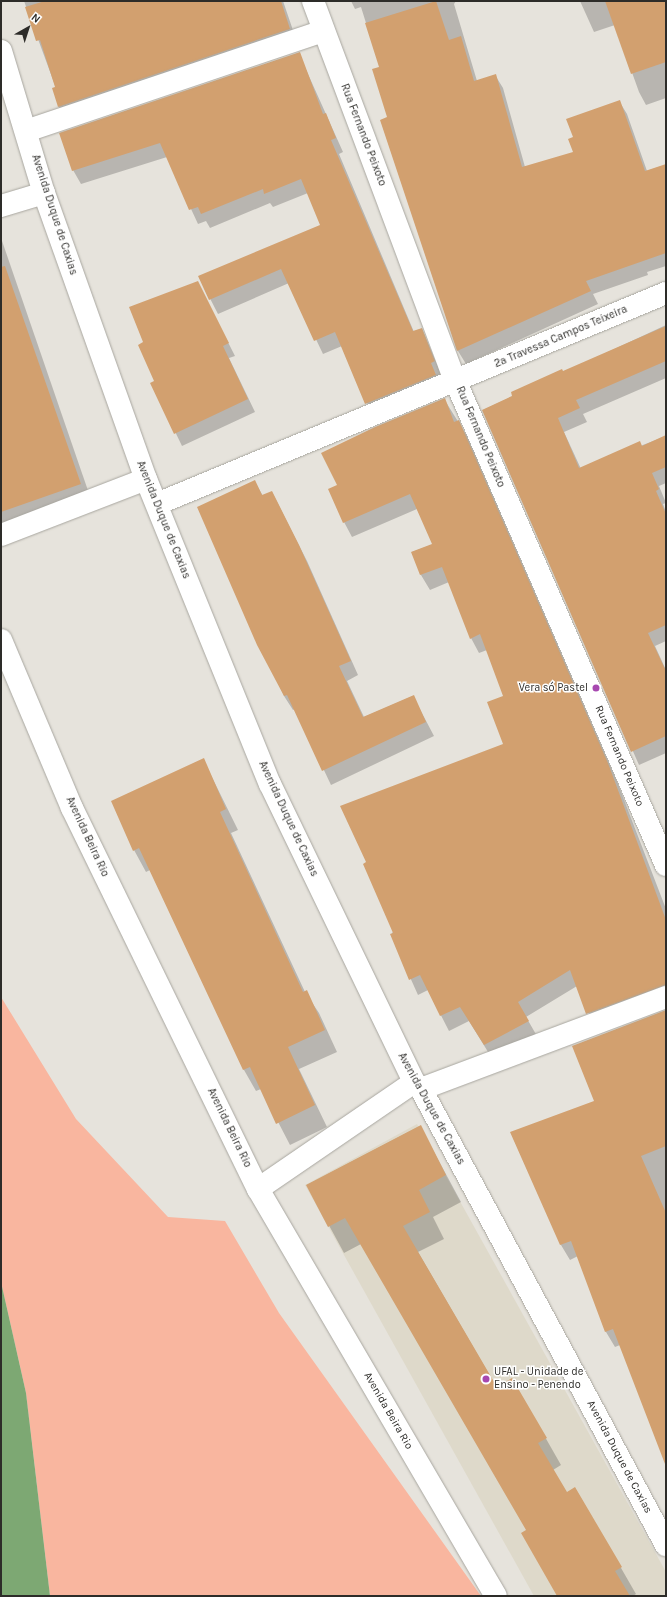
<!DOCTYPE html>
<meta charset="utf-8">
<style>
body{margin:0}
#map{position:relative;width:667px;height:1597px;overflow:hidden;background:#e6e3dc;font-family:Karla,sans-serif}
div>[style]{position:absolute}
.built>*{inset:0;background:#ded9ca}
.green>*{inset:0;background:#f9b69f}
.water>*{inset:0;background:#7da873}
.shadow>*{inset:0;background:#0003}
.building>*{inset:0;background:#d2a06f}
.roads{filter:drop-shadow(0 0 1px #a8a69f) drop-shadow(0 0 1px #a8a69f)}
.minor>*{height:22px;margin:-11px;padding:0 11px;transform-origin:11px;border-radius:11px;background:#fff}
.major>*{height:22px;margin:-11px;padding:0 11px;transform-origin:11px;border-radius:11px;background:#fff}
.dots>*{width:11px;height:11px;translate:-50% -50%;box-sizing:border-box;border:2px solid #fff;border-radius:50%}
span{translate:-50% -50%;white-space:nowrap;text-align:center;line-height:1.15;-webkit-text-stroke:3px #fff;paint-order:stroke}
.street-label{font-size:11px;color:#2d2c29}
.poi-label{font-size:11px;color:#2d2c29}
.right{translate:-100% -50%;text-align:right}
.left{translate:0 -50%;text-align:left}
.frame{position:absolute;inset:0;border:2px solid #2d2c29;pointer-events:none}
.north{position:absolute;left:8px;top:8px;width:40px;height:40px;-webkit-text-stroke:3px #fff;paint-order:stroke;rotate:39deg;font-size:11px;font-weight:700;line-height:16px;text-align:center;color:#2d2c29}
.north::after{content:'';display:block;margin:auto;width:14px;height:18px;background:#2d2c29;clip-path:polygon(50% 0,100% 100%,50% 72%,0 100%)}
</style>
<div id="map">
<div class="built">
<i style="clip-path:polygon(417px 1124px,666px 1572px,666px 1596px,534px 1596px,305px 1185px)"></i>
</div>
<div class="green">
<i style="clip-path:polygon(1px 997px,76px 1119px,168px 1217px,225px 1221px,279px 1313px,481px 1596px,50px 1596px,26px 1393px,1px 1282px)"></i>
</div>
<div class="water">
<i style="clip-path:polygon(1px 1282px,26px 1393px,50px 1596px,1px 1596px)"></i>
</div>
<div class="shadow">
<i style="clip-path:polygon(24px 1px,283px 1px,297px 42px,67px 120px,59px 107px,56px 88px)"></i>
<i style="clip-path:polygon(351px 1px,456px 1px,454px 4px,477px 81px,495px 75px,503px 88px,525px 167px,574px 153px,574px 137px,619px 101px,627px 114px,647px 171px,666px 165px,666px 266px,647px 272px,648px 275px,593px 294px,598px 304px,466px 364px,458px 351px,381px 120px,388px 118px,380px 68px,361px 7px,355px 9px)"></i>
<i style="clip-path:polygon(580px 1px,666px 1px,666px 98px,646px 105px,639px 92px,615px 25px,594px 32px)"></i>
<i style="clip-path:polygon(299px 54px,343px 152px,339px 154px,414px 332px,422px 329px,442px 376px,374px 418px,342px 346px,323px 354px,289px 283px,218px 314px,199px 277px,322px 225px,308px 193px,273px 207px,270px 203px,210px 228px,206px 221px,198px 224px,167px 157px,81px 184px,73px 170px)"></i>
<i style="clip-path:polygon(1px 238px,94px 508px,1px 528px)"></i>
<i style="clip-path:polygon(198px 283px,235px 356px,229px 358px,255px 412px,182px 446px,152px 384px,156px 382px)"></i>
<i style="clip-path:polygon(666px 325px,666px 378px,583px 414px,587px 422px,564px 432px,581px 469px,666px 436px,666px 483px,659px 486px,666px 503px,663px 504px,666px 512px,666px 641px,655px 646px,666px 670px,666px 753px,639px 765px,483px 410px)"></i>
<i style="clip-path:polygon(444px 399px,467px 436px,616px 779px,666px 909px,666px 1002px,596px 1028px,577px 986px,526px 1017px,537px 1036px,493px 1060px,469px 1021px,449px 1031px,428px 990px,418px 995px,391px 935px,505px 745px,505px 697px,487px 650px,479px 653px,471px 638px,449px 582px,430px 590px,421px 575px,412px 552px,434px 544px,417px 509px,352px 537px,344px 522px,338px 485px)"></i>
<i style="clip-path:polygon(255px 482px,263px 496px,272px 492px,307px 561px,358px 675px,347px 681px,364px 717px,413px 696px,434px 736px,331px 785px,295px 709px,293px 710px,284px 696px,198px 508px)"></i>
<i style="clip-path:polygon(203px 759px,238px 830px,231px 833px,305px 992px,319px 1013px,337px 1052px,299px 1069px,327px 1127px,290px 1145px,261px 1089px,256px 1091px,244px 1070px,150px 870px,146px 872px,134px 850px)"></i>
<i style="clip-path:polygon(666px 1011px,666px 1437px,659px 1440px,620px 1345px,615px 1347px,606px 1332px,578px 1256px,570px 1260px,561px 1245px,511px 1133px,595px 1102px)"></i>
<i style="clip-path:polygon(420px 1126px,461px 1202px,433px 1217px,444px 1239px,418px 1252px,497px 1388px,512px 1379px,561px 1465px,553px 1470px,566px 1493px,575px 1488px,636px 1594px,633px 1596px,558px 1596px,528px 1530px,361px 1244px,344px 1253px,307px 1185px)"></i>
</div>
<div class="building">
<i style="clip-path:polygon(45px 1px,281px 1px,290px 29px,58px 107px,52px 88px,55px 87px,40px 40px,36px 41px,25px 7px)"></i>
<i style="clip-path:polygon(436px 1px,449px 40px,461px 36px,474px 81px,496px 74px,522px 167px,573px 152px,568px 139px,573px 137px,566px 119px,620px 100px,645px 171px,666px 164px,666px 253px,586px 281px,591px 291px,457px 351px,380px 120px,387px 117px,372px 69px,379px 67px,365px 23px)"></i>
<i style="clip-path:polygon(605px 1px,666px 1px,666px 62px,631px 74px)"></i>
<i style="clip-path:polygon(300px 52px,323px 114px,326px 113px,336px 138px,331px 140px,413px 331px,422px 328px,435px 361px,431px 363px,436px 375px,365px 404px,335px 332px,314px 341px,281px 269px,209px 300px,198px 276px,320px 225px,301px 179px,264px 194px,263px 189px,201px 214px,198px 207px,189px 210px,160px 143px,72px 171px,59px 133px)"></i>
<i style="clip-path:polygon(5px 266px,81px 484px,1px 512px,1px 267px)"></i>
<i style="clip-path:polygon(198px 281px,229px 343px,223px 346px,248px 399px,174px 434px,150px 383px,154px 381px,138px 345px,143px 342px,129px 307px)"></i>
<i style="clip-path:polygon(666px 326px,666px 361px,576px 400px,580px 408px,558px 418px,579px 468px,640px 441px,642px 446px,666px 435px,666px 467px,652px 473px,659px 489px,656px 491px,666px 514px,666px 625px,648px 633px,666px 671px,666px 736px,631px 752px,482px 410px,512px 396px,511px 392px,562px 369px,563px 371px)"></i>
<i style="clip-path:polygon(445px 398px,454px 422px,459px 420px,608px 763px,666px 920px,666px 985px,586px 1014px,570px 970px,518px 1002px,529px 1021px,484px 1045px,460px 1007px,440px 1016px,420px 975px,409px 980px,390px 934px,393px 933px,363px 864px,366px 862px,340px 806px,503px 744px,487px 702px,503px 696px,480px 634px,470px 639px,442px 567px,420px 575px,411px 552px,432px 544px,410px 494px,343px 523px,328px 489px,337px 485px,321px 453px,375px 427px)"></i>
<i style="clip-path:polygon(255px 480px,262px 495px,272px 491px,299px 545px,351px 661px,339px 666px,363px 717px,414px 695px,426px 722px,322px 771px,287px 695px,284px 696px,257px 645px,197px 507px)"></i>
<i style="clip-path:polygon(204px 758px,226px 809px,220px 812px,303px 992px,307px 990px,325px 1030px,288px 1047px,315px 1105px,276px 1124px,250px 1067px,243px 1070px,139px 848px,133px 851px,111px 801px)"></i>
<i style="clip-path:polygon(666px 1010px,666px 1146px,641px 1156px,666px 1213px,665px 1464px,613px 1329px,605px 1332px,571px 1241px,560px 1245px,510px 1132px,594px 1101px,572px 1046px)"></i>
<i style="clip-path:polygon(421px 1125px,446px 1175px,419px 1190px,430px 1212px,403px 1226px,497px 1387px,512px 1378px,547px 1438px,538px 1443px,567px 1492px,575px 1487px,622px 1567px,615px 1571px,630px 1596px,557px 1596px,521px 1533px,526px 1530px,345px 1218px,328px 1227px,306px 1185px)"></i>
</div>
<div class="roads">
<div class="minor">
<i style="left:313px;top:1px;width:405px;rotate:69.5deg"></i>
<i style="left:455px;top:380px;width:529px;rotate:66.49deg"></i>
<i style="left:26px;top:131px;width:314px;rotate:-18.6deg"></i>
<i style="left:1px;top:206px;width:45px;rotate:-16.8deg"></i>
<i style="left:157px;top:504px;width:551px;rotate:-22.52deg"></i>
<i style="left:421px;top:1089px;width:262px;rotate:-20.6deg"></i>
</div>
<div class="major">
<i style="left:1px;top:51px;width:148px;rotate:73.2deg"></i>
<i style="left:44px;top:193px;width:304px;rotate:70.4deg"></i>
<i style="left:146px;top:479px;width:329px;rotate:67.9deg"></i>
<i style="left:270px;top:784px;width:331px;rotate:64.2deg"></i>
<i style="left:414px;top:1082px;width:10px;rotate:45deg"></i>
<i style="left:421px;top:1089px;width:518px;rotate:61.75deg"></i>
<i style="left:1px;top:535px;width:155px;rotate:-21.1deg"></i>
<i style="left:1px;top:640px;width:182px;rotate:67.1deg"></i>
<i style="left:72px;top:808px;width:424px;rotate:64deg"></i>
<i style="left:258px;top:1189px;width:471px;rotate:59.7deg"></i>
<i style="left:258px;top:1189px;width:189px;rotate:-34.4deg"></i>
</div>
</div>
<div class="dots">
<i style="left:596px;top:688px;background:#a748b0"></i>
<i style="left:486px;top:1379px;background:#a748b0"></i>
</div>
<div class="street-label">
<span style="left:363px;top:135px;rotate:69deg">Rua Fernando Peixoto</span>
<span style="left:54px;top:215px;rotate:72deg">Avenida Duque de Caxias</span>
<span style="left:561px;top:337px;rotate:-23deg">2ª Travessa Campos Teixeira</span>
<span style="left:480px;top:437px;rotate:67deg">Rua Fernando Peixoto</span>
<span style="left:163px;top:520px;rotate:68deg">Avenida Duque de Caxias</span>
<span style="left:619px;top:756px;rotate:67deg">Rua Fernando Peixoto</span>
<span style="left:288px;top:819px;rotate:65deg">Avenida Duque de Caxias</span>
<span style="left:87px;top:837px;rotate:65deg">Avenida Beira Rio</span>
<span style="left:431px;top:1109px;rotate:61deg">Avenida Duque de Caxias</span>
<span style="left:229px;top:1128px;rotate:64deg">Avenida Beira Rio</span>
<span style="left:388px;top:1411px;rotate:60deg">Avenida Beira Rio</span>
<span style="left:619px;top:1457px;rotate:62deg">Avenida Duque de Caxias</span>
</div>
<div class="poi-label">
<span class="right" style="left:588px;top:688px">Vera só Pastel</span>
<span class="left" style="left:494px;top:1379px">UFAL - Unidade de<br>Ensino - Penendo</span>
</div>
<div class="frame"></div>
<div class="north">N</div>
</div>
